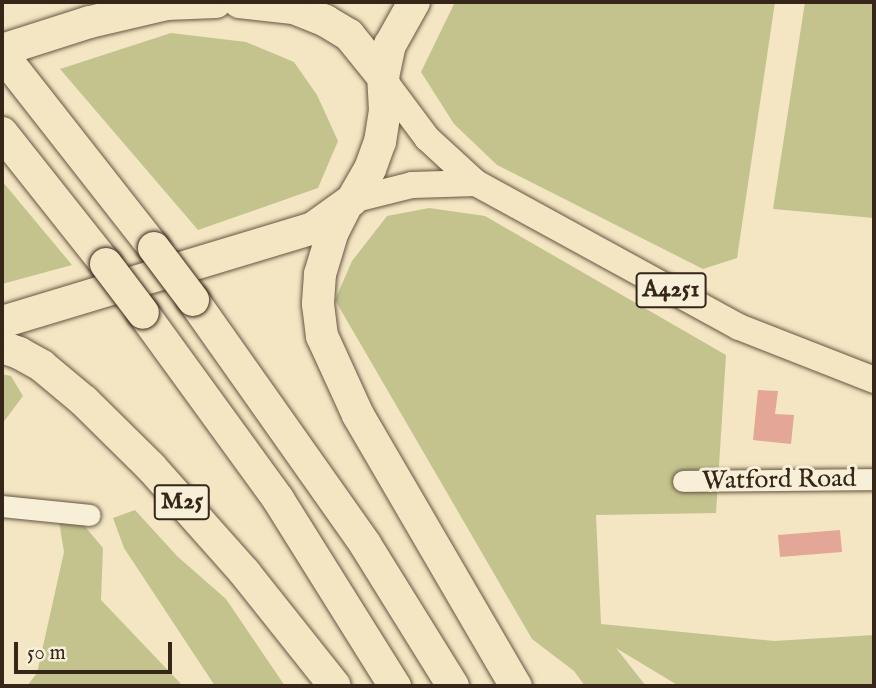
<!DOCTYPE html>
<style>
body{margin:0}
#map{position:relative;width:876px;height:688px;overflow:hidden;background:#f4e6c2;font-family:"IM FELL English",serif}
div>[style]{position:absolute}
.green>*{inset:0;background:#c3c38e}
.building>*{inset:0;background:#e2a796}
.roads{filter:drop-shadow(0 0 2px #665543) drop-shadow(0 0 2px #665543)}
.minor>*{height:21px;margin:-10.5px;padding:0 10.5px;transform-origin:10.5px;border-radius:10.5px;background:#f8efd7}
.major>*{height:26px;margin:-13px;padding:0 13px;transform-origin:13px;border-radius:13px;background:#f4e6c2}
.highway>*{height:32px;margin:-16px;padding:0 16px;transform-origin:16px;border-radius:16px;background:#f4e6c2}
.bridges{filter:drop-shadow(0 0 2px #362519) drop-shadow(0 0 2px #362519)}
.highway-bridge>*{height:32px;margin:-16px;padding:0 16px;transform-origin:16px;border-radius:16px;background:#f4e6c2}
span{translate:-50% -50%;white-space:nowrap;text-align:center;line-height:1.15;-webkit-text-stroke:6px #f8efd7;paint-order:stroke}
.shield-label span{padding:2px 5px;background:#f8efd7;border:2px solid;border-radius:5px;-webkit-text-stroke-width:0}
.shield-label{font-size:24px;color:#362519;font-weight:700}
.street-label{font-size:26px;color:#362519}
.frame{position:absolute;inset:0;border:4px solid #362519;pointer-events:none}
.scale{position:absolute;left:14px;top:642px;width:158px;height:32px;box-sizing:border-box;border:4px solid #362519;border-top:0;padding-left:9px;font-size:21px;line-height:24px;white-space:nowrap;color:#362519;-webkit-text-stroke:5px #f8efd7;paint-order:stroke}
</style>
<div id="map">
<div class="green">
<i style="clip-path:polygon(455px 2px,775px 2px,737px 258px,703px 269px,497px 165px,454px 124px,421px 72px)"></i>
<i style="clip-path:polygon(805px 2px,874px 2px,874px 218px,773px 209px)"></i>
<i style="clip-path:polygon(171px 33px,246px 42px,294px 62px,317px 95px,338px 141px,318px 188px,198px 230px,60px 69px)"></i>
<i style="clip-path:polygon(2px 181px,72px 265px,2px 284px)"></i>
<i style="clip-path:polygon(429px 208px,485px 216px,726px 355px,716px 513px,596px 515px,601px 624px,774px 641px,874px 635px,874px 686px,679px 686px,616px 648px,646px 686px,585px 686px,574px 671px,532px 639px,335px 300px,352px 261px,387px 216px)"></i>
<i style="clip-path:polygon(2px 374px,11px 376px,23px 396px,2px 424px)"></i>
<i style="clip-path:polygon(135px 510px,177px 556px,226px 599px,285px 686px,215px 686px,124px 548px,113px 518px)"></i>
<i style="clip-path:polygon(59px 521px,83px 524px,103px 548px,101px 600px,183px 686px,27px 686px,37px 673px,64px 552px)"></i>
</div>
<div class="building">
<i style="clip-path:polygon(758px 390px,778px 391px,775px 414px,794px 415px,791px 444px,753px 440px)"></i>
<i style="clip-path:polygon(840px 530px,842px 552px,780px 557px,778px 535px)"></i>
</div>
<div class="roads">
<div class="minor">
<i style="left:683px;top:481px;width:191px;rotate:-0.6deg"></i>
<i style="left:2px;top:506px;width:88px;rotate:5.8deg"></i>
</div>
<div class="major">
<i style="left:386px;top:83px;width:69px;rotate:53.3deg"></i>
<i style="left:427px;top:138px;width:67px;rotate:42.6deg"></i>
<i style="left:476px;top:183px;width:300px;rotate:28.7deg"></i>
<i style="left:739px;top:327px;width:145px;rotate:21.4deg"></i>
<i style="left:352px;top:200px;width:62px;rotate:-14deg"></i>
<i style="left:412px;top:185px;width:64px;rotate:-1.8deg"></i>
</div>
<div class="highway">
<i style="left:2px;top:50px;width:92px;rotate:-17.7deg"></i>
<i style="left:90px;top:22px;width:78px;rotate:-13.3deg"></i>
<i style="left:166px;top:4px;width:50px;rotate:-2.3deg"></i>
<i style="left:2px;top:54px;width:246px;rotate:51.9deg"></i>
<i style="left:383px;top:77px;width:33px;rotate:-78deg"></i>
<i style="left:390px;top:45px;width:49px;rotate:-60.8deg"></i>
<i style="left:2px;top:133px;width:167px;rotate:51.6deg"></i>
<i style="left:346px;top:206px;width:28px;rotate:117deg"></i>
<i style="left:333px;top:231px;width:45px;rotate:106.8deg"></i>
<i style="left:320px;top:274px;width:30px;rotate:94deg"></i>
<i style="left:318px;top:304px;width:32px;rotate:83deg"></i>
<i style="left:322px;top:336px;width:87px;rotate:65.5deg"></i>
<i style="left:358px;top:415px;width:314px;rotate:59.8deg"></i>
<i style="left:193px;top:300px;width:299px;rotate:54.8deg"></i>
<i style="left:365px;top:544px;width:167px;rotate:58.2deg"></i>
<i style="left:143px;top:313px;width:230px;rotate:54deg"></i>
<i style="left:278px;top:499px;width:221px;rotate:58deg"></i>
<i style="left:2px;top:322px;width:325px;rotate:-16.8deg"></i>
<i style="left:313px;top:228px;width:48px;rotate:-35.7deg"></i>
<i style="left:352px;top:200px;width:36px;rotate:-60deg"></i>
<i style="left:370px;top:169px;width:29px;rotate:-70deg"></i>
<i style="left:380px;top:142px;width:31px;rotate:-81deg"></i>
<i style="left:385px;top:111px;width:34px;rotate:-93deg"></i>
<i style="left:383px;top:77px;width:54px;rotate:-129deg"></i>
<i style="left:349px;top:35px;width:27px;rotate:-149deg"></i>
<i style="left:326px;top:21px;width:35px;rotate:-158deg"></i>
<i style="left:293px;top:8px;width:54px;rotate:-173.7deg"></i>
<i style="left:2px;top:347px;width:18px;rotate:19deg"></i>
<i style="left:19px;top:353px;width:26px;rotate:29deg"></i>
<i style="left:42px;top:366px;width:55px;rotate:39.8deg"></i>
<i style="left:84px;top:401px;width:94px;rotate:44.6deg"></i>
<i style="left:151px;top:467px;width:142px;rotate:48.4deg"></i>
<i style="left:245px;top:573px;width:144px;rotate:51.5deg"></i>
</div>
</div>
<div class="bridges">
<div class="highway-bridge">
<i style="left:154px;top:248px;width:65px;rotate:53.1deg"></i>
<i style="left:106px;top:264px;width:61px;rotate:52.9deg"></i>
</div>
</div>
<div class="shield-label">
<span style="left:671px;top:290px">A4251</span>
<span style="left:182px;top:502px">M25</span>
</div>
<div class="street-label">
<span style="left:779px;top:480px;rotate:-1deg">Watford Road</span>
</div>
<div class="frame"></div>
<div class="scale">50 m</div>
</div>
